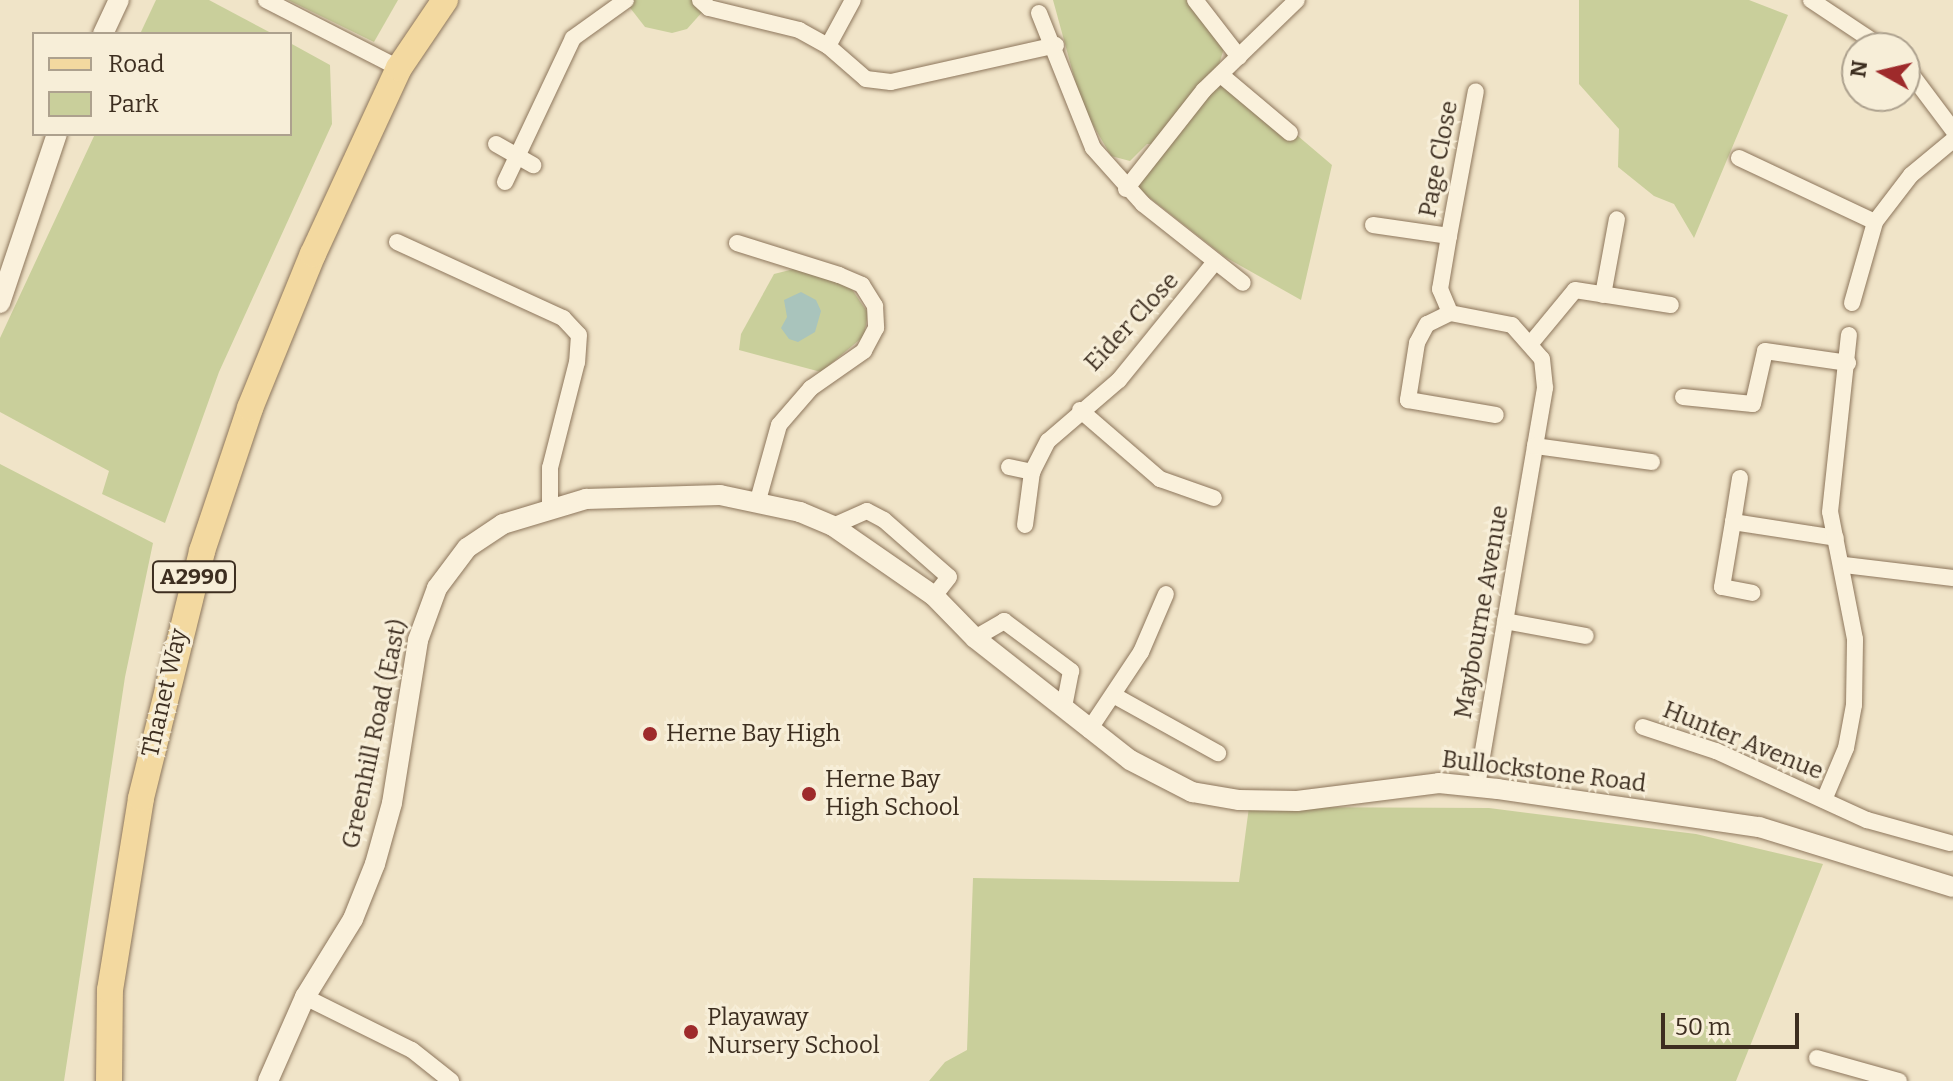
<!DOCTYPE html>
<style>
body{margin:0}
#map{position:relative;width:1953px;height:1081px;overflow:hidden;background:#f0e4c8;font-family:Bitter,serif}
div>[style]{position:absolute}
.green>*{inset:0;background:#c9cf9b}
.water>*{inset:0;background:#a9c4bc}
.roads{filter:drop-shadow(0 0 2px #8d765c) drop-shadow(0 0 2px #8d765c)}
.minor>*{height:16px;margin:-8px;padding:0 8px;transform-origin:8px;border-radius:8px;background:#faf1dc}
.tertiary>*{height:20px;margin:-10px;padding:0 10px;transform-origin:10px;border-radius:10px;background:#faf1dc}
.primary>*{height:26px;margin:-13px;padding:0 13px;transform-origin:13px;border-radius:13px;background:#f3d9a0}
.dots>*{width:22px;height:22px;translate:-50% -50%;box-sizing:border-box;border:4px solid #f7eed8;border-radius:50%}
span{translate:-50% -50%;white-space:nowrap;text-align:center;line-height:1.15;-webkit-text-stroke:6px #f7eed8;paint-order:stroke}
.shield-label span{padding:2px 6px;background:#f7eed8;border:2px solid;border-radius:6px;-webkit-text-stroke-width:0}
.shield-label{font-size:22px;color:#3d2e20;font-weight:700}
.street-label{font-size:24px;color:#3d2e20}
.poi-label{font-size:24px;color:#3d2e20}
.left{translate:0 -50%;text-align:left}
.legend{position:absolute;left:32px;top:32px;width:260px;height:104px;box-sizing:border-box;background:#f7eed8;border:2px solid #ada18e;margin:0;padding:10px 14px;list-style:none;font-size:24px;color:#3d2e20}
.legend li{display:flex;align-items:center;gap:16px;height:40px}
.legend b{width:40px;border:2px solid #ada18e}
.north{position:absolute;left:1841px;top:32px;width:80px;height:80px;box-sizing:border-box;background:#f7eed8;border:2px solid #ada18e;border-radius:50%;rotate:278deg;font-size:22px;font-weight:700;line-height:32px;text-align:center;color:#3d2e20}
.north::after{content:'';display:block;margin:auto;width:28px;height:36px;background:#9e2a2b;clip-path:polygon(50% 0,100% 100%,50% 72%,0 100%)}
.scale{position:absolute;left:1661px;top:1013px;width:138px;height:36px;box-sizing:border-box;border:4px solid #3d2e20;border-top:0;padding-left:10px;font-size:24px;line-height:28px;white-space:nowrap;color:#3d2e20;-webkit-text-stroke:6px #f7eed8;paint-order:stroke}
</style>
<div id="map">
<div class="green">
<i style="clip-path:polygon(156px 0,209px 0,273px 34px,140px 34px)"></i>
<i style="clip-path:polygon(288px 0,398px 0,374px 42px)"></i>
<i style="clip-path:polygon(624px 0,713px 0,687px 29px,672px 33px,645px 27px)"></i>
<i style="clip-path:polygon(1053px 0,1186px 0,1224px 48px,1218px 68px,1332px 165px,1301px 300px,1225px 257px,1141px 191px,1138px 183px,1155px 144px,1147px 144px,1130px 161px,1111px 156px,1082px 106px)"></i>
<i style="clip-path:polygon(1579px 0,1749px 0,1788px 15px,1694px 238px,1674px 204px,1654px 196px,1618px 167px,1619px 129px,1579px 84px)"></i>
<i style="clip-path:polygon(290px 43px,330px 65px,332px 124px,219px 372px,165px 523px,102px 494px,109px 471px,0 412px,0 338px,95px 134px,290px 134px)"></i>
<i style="clip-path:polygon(798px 268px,851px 288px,868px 313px,864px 336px,821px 372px,739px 350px,741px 334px,774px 274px)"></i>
<i style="clip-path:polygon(0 464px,153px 543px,125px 677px,64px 1081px,0 1081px)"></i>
<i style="clip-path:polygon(1249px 807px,1489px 808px,1696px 834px,1823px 864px,1736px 1081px,929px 1081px,945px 1062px,967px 1050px,973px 878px,1239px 882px)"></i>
</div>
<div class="water">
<i style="clip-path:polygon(801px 292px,816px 300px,821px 311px,815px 332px,798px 342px,789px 339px,781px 328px,787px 317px,784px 300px)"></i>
</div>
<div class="roads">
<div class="minor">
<i style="left:266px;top:0;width:149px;rotate:27.1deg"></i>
<i style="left:700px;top:0;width:12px;rotate:42deg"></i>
<i style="left:709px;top:8px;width:93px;rotate:13.7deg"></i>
<i style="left:799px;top:30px;width:33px;rotate:29deg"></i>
<i style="left:828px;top:46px;width:50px;rotate:41deg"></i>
<i style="left:866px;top:79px;width:25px;rotate:7deg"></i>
<i style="left:891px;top:82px;width:169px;rotate:-12.6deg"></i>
<i style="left:1195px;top:0;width:72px;rotate:52.3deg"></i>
<i style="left:1811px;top:0;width:87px;rotate:33.7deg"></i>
<i style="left:1039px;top:13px;width:145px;rotate:68.2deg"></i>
<i style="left:1093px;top:148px;width:75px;rotate:48.2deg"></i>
<i style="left:1143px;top:204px;width:127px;rotate:38.3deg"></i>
<i style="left:828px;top:46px;width:52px;rotate:-61.5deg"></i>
<i style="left:1905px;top:66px;width:80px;rotate:53.1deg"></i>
<i style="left:1221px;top:75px;width:90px;rotate:40deg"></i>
<i style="left:496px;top:144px;width:43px;rotate:29.6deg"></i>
<i style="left:1739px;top:158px;width:150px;rotate:25.2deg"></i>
<i style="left:505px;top:182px;width:159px;rotate:-64.7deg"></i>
<i style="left:573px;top:38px;width:65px;rotate:-35.6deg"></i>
<i style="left:1126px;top:189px;width:126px;rotate:-51.8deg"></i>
<i style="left:1204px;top:90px;width:129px;rotate:-44.1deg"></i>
<i style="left:1373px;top:225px;width:77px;rotate:8.2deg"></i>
<i style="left:1449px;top:236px;width:54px;rotate:99.6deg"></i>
<i style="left:1440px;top:289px;width:26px;rotate:67deg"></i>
<i style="left:1450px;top:313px;width:63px;rotate:11deg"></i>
<i style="left:1512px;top:325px;width:45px;rotate:48.6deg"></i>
<i style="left:1542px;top:359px;width:29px;rotate:84deg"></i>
<i style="left:1545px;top:388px;width:404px;rotate:99.7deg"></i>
<i style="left:1449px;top:236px;width:147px;rotate:-79.5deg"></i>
<i style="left:397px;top:242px;width:183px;rotate:24.6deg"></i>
<i style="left:563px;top:318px;width:23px;rotate:47deg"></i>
<i style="left:579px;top:335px;width:27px;rotate:94deg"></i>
<i style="left:577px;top:362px;width:109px;rotate:104.3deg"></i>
<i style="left:550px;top:468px;width:38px;rotate:90deg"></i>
<i style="left:737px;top:243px;width:107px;rotate:17.4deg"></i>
<i style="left:839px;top:275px;width:25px;rotate:23deg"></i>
<i style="left:862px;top:285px;width:25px;rotate:58deg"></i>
<i style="left:875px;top:306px;width:22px;rotate:87deg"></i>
<i style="left:876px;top:328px;width:26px;rotate:118deg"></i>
<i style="left:864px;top:351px;width:65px;rotate:145.1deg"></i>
<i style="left:811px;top:388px;width:49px;rotate:130.9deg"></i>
<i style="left:779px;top:425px;width:78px;rotate:105.6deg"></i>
<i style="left:1603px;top:295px;width:77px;rotate:-79.6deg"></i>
<i style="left:1852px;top:303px;width:84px;rotate:-74.1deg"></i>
<i style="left:1875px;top:222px;width:59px;rotate:-52.5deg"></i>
<i style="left:1911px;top:175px;width:55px;rotate:-39.8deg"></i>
<i style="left:1450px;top:313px;width:25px;rotate:154deg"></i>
<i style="left:1427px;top:324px;width:21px;rotate:118deg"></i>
<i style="left:1417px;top:343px;width:58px;rotate:99deg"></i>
<i style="left:1408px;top:400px;width:89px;rotate:9.7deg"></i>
<i style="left:1532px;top:342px;width:67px;rotate:-50.4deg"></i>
<i style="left:1575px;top:290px;width:97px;rotate:8.9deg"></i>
<i style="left:1683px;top:397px;width:70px;rotate:5.7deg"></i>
<i style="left:1753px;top:404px;width:54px;rotate:-77.2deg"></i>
<i style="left:1765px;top:351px;width:84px;rotate:8.2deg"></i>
<i style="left:1080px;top:410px;width:106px;rotate:40.8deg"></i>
<i style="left:1160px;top:479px;width:57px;rotate:19.4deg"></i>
<i style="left:1535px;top:446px;width:118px;rotate:7.8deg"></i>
<i style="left:1009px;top:467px;width:24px;rotate:12deg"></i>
<i style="left:1740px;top:478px;width:45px;rotate:99deg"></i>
<i style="left:1733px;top:522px;width:104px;rotate:8.8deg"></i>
<i style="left:1733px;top:522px;width:66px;rotate:99.6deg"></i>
<i style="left:1722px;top:587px;width:31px;rotate:11deg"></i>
<i style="left:1025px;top:525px;width:53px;rotate:-82.5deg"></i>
<i style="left:1032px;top:472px;width:35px;rotate:-63deg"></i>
<i style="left:1048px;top:441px;width:94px;rotate:-40.7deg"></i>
<i style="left:1119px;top:380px;width:151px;rotate:-50.9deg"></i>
<i style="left:833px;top:526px;width:37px;rotate:-24deg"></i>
<i style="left:867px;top:511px;width:19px;rotate:28deg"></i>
<i style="left:884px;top:520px;width:86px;rotate:41.2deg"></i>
<i style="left:949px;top:577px;width:24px;rotate:128deg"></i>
<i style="left:1844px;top:565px;width:110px;rotate:6.8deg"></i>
<i style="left:1505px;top:621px;width:82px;rotate:10.5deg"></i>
<i style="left:975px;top:638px;width:34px;rotate:-30deg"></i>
<i style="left:1004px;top:621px;width:84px;rotate:36.7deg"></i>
<i style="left:1071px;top:671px;width:38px;rotate:101deg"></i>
<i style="left:1115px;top:696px;width:118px;rotate:29deg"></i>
<i style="left:1643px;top:727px;width:77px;rotate:18.2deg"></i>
<i style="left:1716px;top:751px;width:166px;rotate:24.6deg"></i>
<i style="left:1867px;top:820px;width:86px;rotate:15.5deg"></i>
<i style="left:1089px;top:730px;width:94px;rotate:-56.3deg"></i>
<i style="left:1141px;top:652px;width:63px;rotate:-66.7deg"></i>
<i style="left:1824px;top:800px;width:56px;rotate:-67.1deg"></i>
<i style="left:1846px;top:748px;width:44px;rotate:-79.5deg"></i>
<i style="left:1854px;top:705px;width:66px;rotate:-89.1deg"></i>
<i style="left:1855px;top:639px;width:129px;rotate:-101.1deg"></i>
<i style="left:1830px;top:512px;width:178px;rotate:-83.9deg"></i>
<i style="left:305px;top:997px;width:119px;rotate:26.4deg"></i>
<i style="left:412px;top:1050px;width:50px;rotate:38.5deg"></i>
<i style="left:1817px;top:1058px;width:85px;rotate:15.7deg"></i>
</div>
<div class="tertiary">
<i style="left:103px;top:34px;width:38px;rotate:-65deg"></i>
<i style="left:0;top:303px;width:178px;rotate:-71.4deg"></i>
<i style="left:268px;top:1081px;width:92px;rotate:-66.2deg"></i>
<i style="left:305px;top:997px;width:92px;rotate:-58.4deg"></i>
<i style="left:353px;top:919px;width:59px;rotate:-68.2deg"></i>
<i style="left:375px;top:864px;width:63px;rotate:-74.4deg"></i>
<i style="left:392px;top:803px;width:165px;rotate:-80.9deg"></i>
<i style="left:418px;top:640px;width:55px;rotate:-69.9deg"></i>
<i style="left:437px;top:588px;width:50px;rotate:-53.1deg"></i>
<i style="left:467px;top:548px;width:43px;rotate:-33.7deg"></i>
<i style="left:503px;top:524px;width:87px;rotate:-16.8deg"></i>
<i style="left:586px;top:499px;width:134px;rotate:-1.7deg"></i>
<i style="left:720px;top:495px;width:82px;rotate:12deg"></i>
<i style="left:800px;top:512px;width:36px;rotate:23deg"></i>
<i style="left:833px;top:526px;width:123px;rotate:34.7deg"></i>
<i style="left:934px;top:596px;width:59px;rotate:45.7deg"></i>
<i style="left:975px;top:638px;width:197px;rotate:38.2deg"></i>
<i style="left:1130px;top:760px;width:70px;rotate:27.3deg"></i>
<i style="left:1192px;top:792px;width:48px;rotate:9.7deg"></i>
<i style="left:1239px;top:800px;width:58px;rotate:1deg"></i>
<i style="left:1297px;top:801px;width:143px;rotate:-7.2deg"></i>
<i style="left:1439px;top:783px;width:59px;rotate:5.8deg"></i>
<i style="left:1498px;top:789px;width:264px;rotate:8.3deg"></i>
<i style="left:1759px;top:827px;width:203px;rotate:17.2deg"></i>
</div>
<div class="primary">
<i style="left:109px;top:1081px;width:91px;rotate:-89.4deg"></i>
<i style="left:110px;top:990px;width:194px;rotate:-80.8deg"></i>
<i style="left:141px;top:798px;width:254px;rotate:-76.1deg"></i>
<i style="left:202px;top:551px;width:151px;rotate:-71.4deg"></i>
<i style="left:250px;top:408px;width:166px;rotate:-67.8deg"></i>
<i style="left:313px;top:254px;width:205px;rotate:-65.2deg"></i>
<i style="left:399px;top:68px;width:82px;rotate:-55.9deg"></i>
</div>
</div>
<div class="dots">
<i style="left:650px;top:734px;background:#9e2a2b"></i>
<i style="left:809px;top:794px;background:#9e2a2b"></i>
<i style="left:691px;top:1032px;background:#9e2a2b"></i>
</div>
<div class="shield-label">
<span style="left:194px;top:577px">A2990</span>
</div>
<div class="street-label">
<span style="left:1439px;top:159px;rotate:-79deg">Page Close</span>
<span style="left:1132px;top:322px;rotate:-47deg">Eider Close</span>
<span style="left:1482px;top:612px;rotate:-80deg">Maybourne Avenue</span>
<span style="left:165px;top:693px;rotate:-77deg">Thanet Way</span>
<span style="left:375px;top:734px;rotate:-78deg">Greenhill Road (East)</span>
<span style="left:1743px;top:741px;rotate:22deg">Hunter Avenue</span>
<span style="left:1544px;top:772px;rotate:7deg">Bullockstone Road</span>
</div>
<div class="poi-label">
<span class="left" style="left:666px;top:734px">Herne Bay High</span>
<span class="left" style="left:825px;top:794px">Herne Bay<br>High School</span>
<span class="left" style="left:707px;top:1032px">Playaway<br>Nursery School</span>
</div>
<ul class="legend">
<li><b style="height:10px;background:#f3d9a0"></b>Road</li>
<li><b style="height:22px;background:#c9cf9b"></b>Park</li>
</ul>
<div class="north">N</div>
<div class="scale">50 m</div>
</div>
